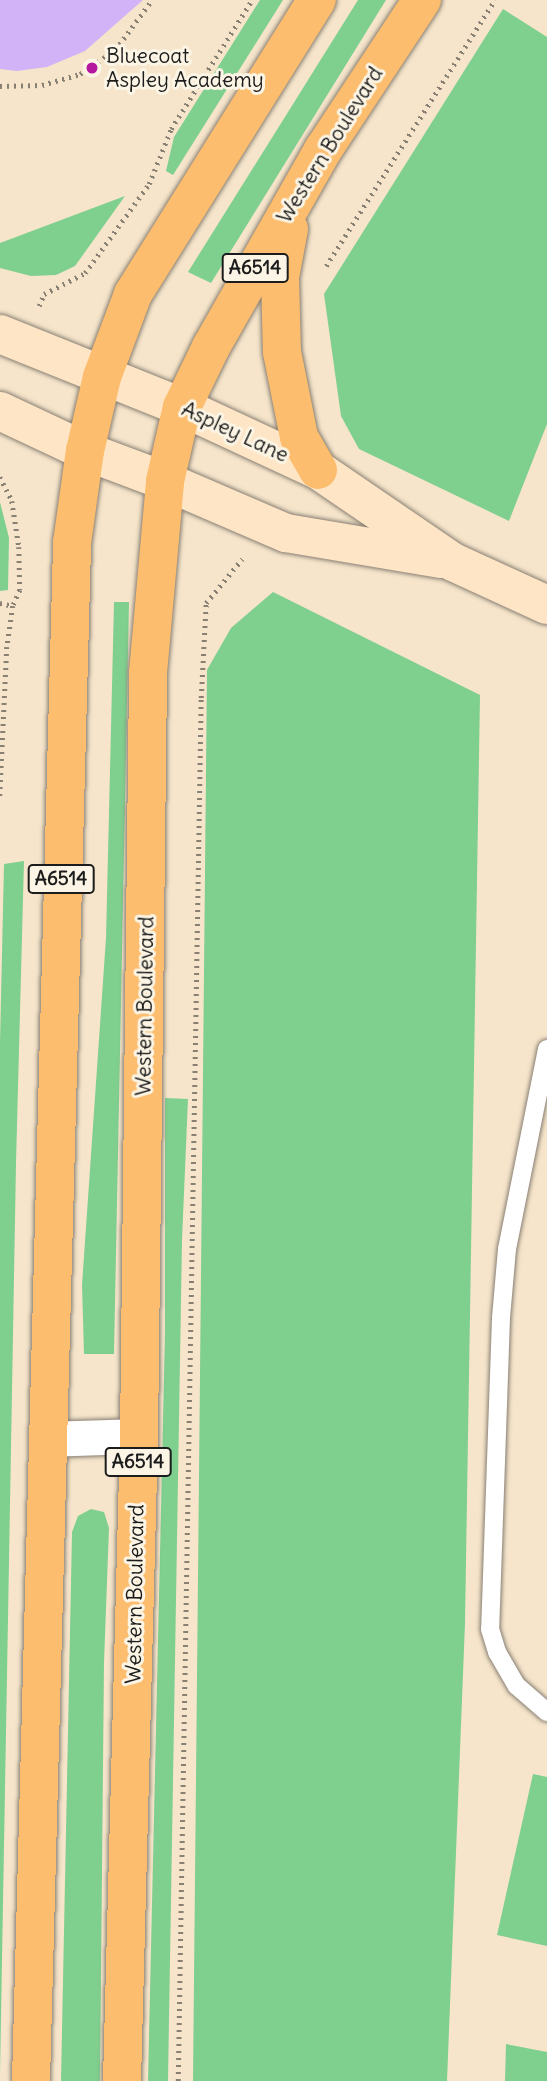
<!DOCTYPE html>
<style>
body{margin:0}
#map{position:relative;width:547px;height:2081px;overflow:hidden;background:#f6e5cb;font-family:Delius,sans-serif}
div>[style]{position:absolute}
.green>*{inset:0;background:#7fcf8f}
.building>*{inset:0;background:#d2b3f8}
.path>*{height:4.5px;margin-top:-2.25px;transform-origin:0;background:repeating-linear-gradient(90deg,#898074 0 2px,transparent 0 7px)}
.roads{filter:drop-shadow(0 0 2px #898074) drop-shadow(0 0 2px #898074)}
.lane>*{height:18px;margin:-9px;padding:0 9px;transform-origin:9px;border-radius:9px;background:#fff}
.street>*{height:35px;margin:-17.5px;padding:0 17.5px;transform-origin:17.5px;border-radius:17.5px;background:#fff}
.secondary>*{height:38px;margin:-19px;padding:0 19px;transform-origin:19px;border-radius:19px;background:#fee5c5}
.highway>*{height:38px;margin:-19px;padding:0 19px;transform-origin:19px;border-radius:19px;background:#fcbd6f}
.dots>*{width:19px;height:19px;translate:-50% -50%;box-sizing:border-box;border:4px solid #fcf5e5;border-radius:50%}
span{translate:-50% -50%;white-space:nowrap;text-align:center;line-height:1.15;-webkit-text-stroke:6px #fcf5e5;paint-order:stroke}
.shield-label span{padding:2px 5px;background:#fcf5e5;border:2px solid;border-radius:5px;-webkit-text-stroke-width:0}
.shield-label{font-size:19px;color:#1c1c1c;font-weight:700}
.poi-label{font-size:21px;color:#1c1c1c}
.left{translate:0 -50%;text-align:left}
.street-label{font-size:21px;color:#1c1c1c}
</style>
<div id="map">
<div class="green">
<i style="clip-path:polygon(260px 0,283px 0,173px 175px,166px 171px,174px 137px)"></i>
<i style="clip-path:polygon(358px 0,386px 0,211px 283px,188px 272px)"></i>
<i style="clip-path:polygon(503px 9px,547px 37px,547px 424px,509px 521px,359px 449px,341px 416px,324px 294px)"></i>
<i style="clip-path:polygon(125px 196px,75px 266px,56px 275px,31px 276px,0 268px,0 243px)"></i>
<i style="clip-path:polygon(0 502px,9px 538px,8px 590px,0 591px)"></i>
<i style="clip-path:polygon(273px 592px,480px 695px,465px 1623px,447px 2081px,193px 2081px,207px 670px,231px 628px)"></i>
<i style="clip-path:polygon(114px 602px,129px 602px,114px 1354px,84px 1354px,82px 1285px,106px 938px)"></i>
<i style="clip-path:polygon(24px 861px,16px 1163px,0 2074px,0 1043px,4px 864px)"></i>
<i style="clip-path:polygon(165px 1098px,188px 1099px,182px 1240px,168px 2081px,148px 2081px,165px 1333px)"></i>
<i style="clip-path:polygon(91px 1509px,104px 1512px,109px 1528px,104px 1663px,100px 2081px,61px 2081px,72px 1532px,78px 1516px)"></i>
<i style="clip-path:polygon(533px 1774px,547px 1777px,547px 1946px,497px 1935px)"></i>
<i style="clip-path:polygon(506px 2044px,547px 2052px,547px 2081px,505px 2081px)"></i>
</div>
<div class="building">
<i style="clip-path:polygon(0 0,143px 0,85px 51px,47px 67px,17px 71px,0 69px)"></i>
</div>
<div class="path">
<i style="left:0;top:86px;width:42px;rotate:-1.4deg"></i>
<i style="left:42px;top:85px;width:40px;rotate:-16deg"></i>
<i style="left:80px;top:74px;width:42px;rotate:-34.4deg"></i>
<i style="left:115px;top:50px;width:62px;rotate:-53.5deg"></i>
<i style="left:326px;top:266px;width:315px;rotate:-57.6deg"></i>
<i style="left:39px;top:306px;width:13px;rotate:-67deg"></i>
<i style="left:44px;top:294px;width:46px;rotate:-27.1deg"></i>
<i style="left:85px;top:273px;width:110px;rotate:-54.3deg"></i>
<i style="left:149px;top:184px;width:59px;rotate:-68.2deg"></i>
<i style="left:171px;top:129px;width:152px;rotate:-57.9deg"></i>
<i style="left:0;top:477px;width:27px;rotate:63deg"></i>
<i style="left:12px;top:501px;width:47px;rotate:81.3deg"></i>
<i style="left:19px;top:547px;width:43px;rotate:88.7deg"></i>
<i style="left:20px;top:590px;width:17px;rotate:114deg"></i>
<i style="left:13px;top:606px;width:41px;rotate:98.3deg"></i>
<i style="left:7px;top:647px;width:150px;rotate:92.7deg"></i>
<i style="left:0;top:603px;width:13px;rotate:13deg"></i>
<i style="left:178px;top:2081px;width:1383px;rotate:-89.05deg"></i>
<i style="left:201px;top:698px;width:95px;rotate:-87deg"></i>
<i style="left:206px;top:603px;width:57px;rotate:-50.7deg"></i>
</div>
<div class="roads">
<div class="lane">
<i style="left:547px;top:1049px;width:204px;rotate:101.3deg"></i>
<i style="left:507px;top:1249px;width:69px;rotate:95deg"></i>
<i style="left:501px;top:1318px;width:311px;rotate:92deg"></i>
<i style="left:490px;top:1629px;width:24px;rotate:73deg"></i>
<i style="left:497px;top:1652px;width:39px;rotate:60deg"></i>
<i style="left:517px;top:1686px;width:40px;rotate:41deg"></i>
</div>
<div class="street">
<i style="left:47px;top:1439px;width:92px;rotate:-1.9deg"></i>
</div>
<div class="secondary">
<i style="left:0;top:334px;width:196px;rotate:21.9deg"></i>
<i style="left:182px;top:407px;width:150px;rotate:24.9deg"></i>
<i style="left:318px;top:470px;width:163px;rotate:34.3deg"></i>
<i style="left:453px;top:562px;width:103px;rotate:24.6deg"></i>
<i style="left:0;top:411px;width:94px;rotate:25.2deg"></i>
<i style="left:85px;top:451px;width:85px;rotate:20.6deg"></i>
<i style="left:165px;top:481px;width:132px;rotate:23.3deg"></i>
<i style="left:286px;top:533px;width:157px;rotate:9.5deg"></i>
</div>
<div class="highway">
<i style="left:289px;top:229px;width:49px;rotate:100.6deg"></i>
<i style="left:280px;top:277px;width:75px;rotate:88.5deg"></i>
<i style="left:282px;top:352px;width:87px;rotate:78.7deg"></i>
<i style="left:299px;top:437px;width:38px;rotate:60deg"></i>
<i style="left:31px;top:2081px;width:1539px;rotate:-88.47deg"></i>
<i style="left:72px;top:543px;width:93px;rotate:-82deg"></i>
<i style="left:85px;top:451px;width:76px;rotate:-77.1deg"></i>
<i style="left:102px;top:377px;width:89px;rotate:-69.5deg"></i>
<i style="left:133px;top:294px;width:347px;rotate:-58deg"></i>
<i style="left:122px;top:2081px;width:645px;rotate:-88.49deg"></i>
<i style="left:139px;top:1436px;width:763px;rotate:-89.32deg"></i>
<i style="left:148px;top:673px;width:193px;rotate:-84.9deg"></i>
<i style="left:165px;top:481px;width:76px;rotate:-77.1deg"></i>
<i style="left:182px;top:407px;width:67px;rotate:-64.2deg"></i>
<i style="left:211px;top:347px;width:227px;rotate:-60.4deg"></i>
<i style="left:323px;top:150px;width:180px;rotate:-56.6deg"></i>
</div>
</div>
<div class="dots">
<i style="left:92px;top:68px;background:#b5179e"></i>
</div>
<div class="shield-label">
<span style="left:255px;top:268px">A6514</span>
<span style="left:61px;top:879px">A6514</span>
<span style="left:138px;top:1462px">A6514</span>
</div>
<div class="poi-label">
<span class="left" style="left:106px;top:68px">Bluecoat<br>Aspley Academy</span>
</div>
<div class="street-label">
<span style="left:330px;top:145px;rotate:-58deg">Western Boulevard</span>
<span style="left:235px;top:432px;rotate:25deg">Aspley Lane</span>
<span style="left:145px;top:1006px;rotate:-89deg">Western Boulevard</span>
<span style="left:135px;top:1594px;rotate:-89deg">Western Boulevard</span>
</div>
</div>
